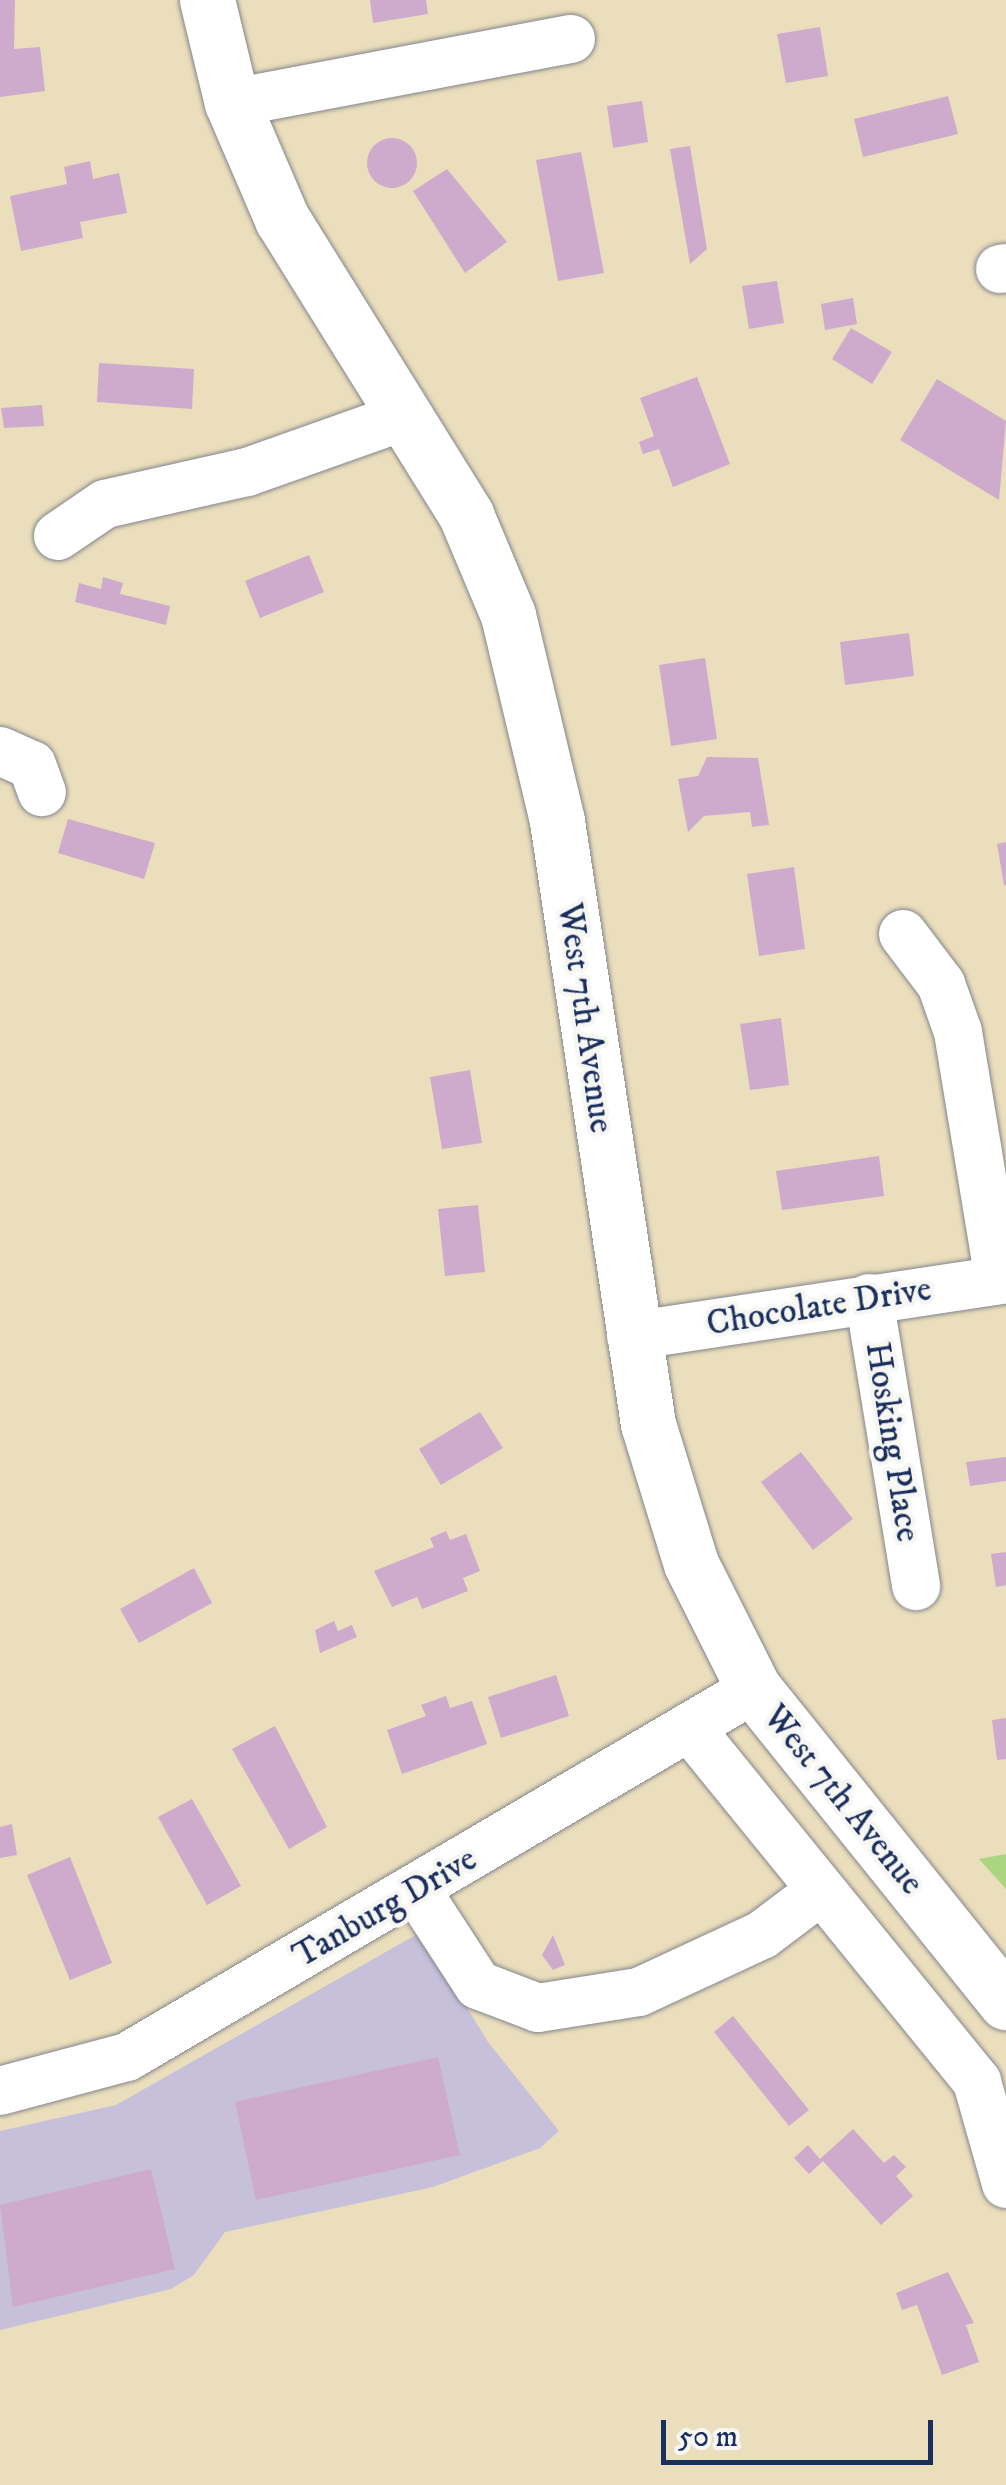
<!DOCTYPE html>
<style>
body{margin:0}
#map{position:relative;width:1006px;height:2485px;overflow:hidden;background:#ebdebc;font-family:"IM FELL DW Pica",serif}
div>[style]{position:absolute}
.industrial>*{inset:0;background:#c6c0da}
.green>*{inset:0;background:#abd581}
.building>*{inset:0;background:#ceabcd}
.round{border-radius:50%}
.roads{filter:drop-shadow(0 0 2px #83868d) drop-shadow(0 0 2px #83868d)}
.minor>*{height:48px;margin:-24px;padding:0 24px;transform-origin:24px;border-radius:24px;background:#fff}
.major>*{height:55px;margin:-27.5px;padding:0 27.5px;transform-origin:27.5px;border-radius:27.5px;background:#fff}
span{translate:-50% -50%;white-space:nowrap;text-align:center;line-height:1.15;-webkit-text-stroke:9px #f6f6f2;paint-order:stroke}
.street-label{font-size:35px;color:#1b2f5e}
.scale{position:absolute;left:661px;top:2420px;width:272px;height:45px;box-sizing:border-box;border:5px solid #1b2f5e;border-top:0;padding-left:12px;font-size:30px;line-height:35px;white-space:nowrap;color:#1b2f5e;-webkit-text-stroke:8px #f6f6f2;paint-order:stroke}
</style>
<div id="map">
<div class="industrial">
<i style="clip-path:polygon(421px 1932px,488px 2042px,559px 2131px,540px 2148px,433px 2187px,225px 2232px,194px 2275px,171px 2289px,0 2330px,0 2131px,116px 2105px)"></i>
</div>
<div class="green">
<i style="clip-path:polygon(1006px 1854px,1006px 1889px,979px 1859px)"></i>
</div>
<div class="building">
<i style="clip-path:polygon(0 0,15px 0,14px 49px,40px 47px,45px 91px,0 97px)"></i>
<i style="clip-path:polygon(370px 0,426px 0,428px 14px,373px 23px)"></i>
<i style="clip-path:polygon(820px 27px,828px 76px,786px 83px,777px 34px)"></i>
<i style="clip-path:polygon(948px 96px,958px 134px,863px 157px,854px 119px)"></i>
<i style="clip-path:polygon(642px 101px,648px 142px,613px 148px,607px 106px)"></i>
<i class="round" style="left:367px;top:138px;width:50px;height:50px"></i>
<i style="clip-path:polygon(690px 146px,707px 249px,690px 264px,670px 149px)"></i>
<i style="clip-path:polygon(581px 152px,604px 273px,558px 281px,536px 160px)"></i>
<i style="clip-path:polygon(90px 161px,93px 179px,119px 173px,127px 213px,80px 222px,83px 238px,21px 251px,10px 196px,67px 184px,64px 167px)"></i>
<i style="clip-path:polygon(447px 169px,507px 242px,465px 273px,413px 191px)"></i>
<i style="clip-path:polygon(777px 281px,784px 323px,749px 329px,742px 286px)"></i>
<i style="clip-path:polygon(853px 298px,857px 324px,825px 330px,821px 304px)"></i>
<i style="clip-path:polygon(851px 328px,892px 352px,872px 384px,832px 359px)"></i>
<i style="clip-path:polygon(99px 363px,194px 369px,192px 409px,97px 402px)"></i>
<i style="clip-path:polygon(697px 377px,730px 464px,673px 487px,659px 449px,643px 454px,639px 442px,654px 436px,640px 398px)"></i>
<i style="clip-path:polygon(937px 379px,1006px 421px,999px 500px,900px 440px)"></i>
<i style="clip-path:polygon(42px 405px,44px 426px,4px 428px,1px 408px)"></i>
<i style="clip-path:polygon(309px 555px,324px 592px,260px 618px,245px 581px)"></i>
<i style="clip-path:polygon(103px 577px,123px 583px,120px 594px,170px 606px,166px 625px,75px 602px,79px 583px,101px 589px)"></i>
<i style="clip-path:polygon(909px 633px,914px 676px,845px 685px,840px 642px)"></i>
<i style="clip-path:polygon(705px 658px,717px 739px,671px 746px,659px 665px)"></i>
<i style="clip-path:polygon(707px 757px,758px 758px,769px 825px,752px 827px,750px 812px,704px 816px,688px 832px,678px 779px,698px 776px)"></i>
<i style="clip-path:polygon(68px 819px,155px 843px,144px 879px,58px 853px)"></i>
<i style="clip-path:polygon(1006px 842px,1006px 885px,1004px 885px,997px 844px)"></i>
<i style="clip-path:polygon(794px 867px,805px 949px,759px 956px,747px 874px)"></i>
<i style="clip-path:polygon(781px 1018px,789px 1085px,750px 1090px,740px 1024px)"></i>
<i style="clip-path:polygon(470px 1070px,482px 1143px,442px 1149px,430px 1077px)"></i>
<i style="clip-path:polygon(879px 1156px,884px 1196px,782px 1210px,776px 1171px)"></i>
<i style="clip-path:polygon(478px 1205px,485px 1272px,445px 1276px,438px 1209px)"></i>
<i style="clip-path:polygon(480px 1412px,503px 1448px,441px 1485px,419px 1449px)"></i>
<i style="clip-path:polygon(801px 1452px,853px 1519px,813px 1550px,761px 1482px)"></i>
<i style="clip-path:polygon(1006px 1457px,1006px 1481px,970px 1486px,966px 1462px)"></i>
<i style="clip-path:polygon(446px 1531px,450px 1540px,466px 1534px,480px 1571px,463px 1578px,468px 1591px,422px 1609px,417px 1597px,392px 1607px,374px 1571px,434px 1547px,430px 1538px)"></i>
<i style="clip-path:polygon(1006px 1552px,1006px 1585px,996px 1587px,991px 1554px)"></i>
<i style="clip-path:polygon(194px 1568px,212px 1603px,139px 1643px,120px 1609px)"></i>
<i style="clip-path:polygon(334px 1621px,338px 1631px,352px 1625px,357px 1637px,320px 1653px,315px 1630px)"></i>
<i style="clip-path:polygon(556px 1675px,569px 1716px,501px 1738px,488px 1697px)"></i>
<i style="clip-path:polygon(446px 1696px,450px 1708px,472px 1701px,487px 1744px,402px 1774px,387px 1730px,426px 1716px,421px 1705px)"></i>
<i style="clip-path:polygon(1006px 1718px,1006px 1759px,997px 1760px,992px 1720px)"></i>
<i style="clip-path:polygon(275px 1726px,327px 1827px,289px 1849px,232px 1749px)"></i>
<i style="clip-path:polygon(192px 1799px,241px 1886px,207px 1905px,158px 1817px)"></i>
<i style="clip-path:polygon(12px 1824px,17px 1855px,0 1858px,0 1827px)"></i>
<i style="clip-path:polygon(70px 1857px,112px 1963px,70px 1980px,27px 1875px)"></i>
<i style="clip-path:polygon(553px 1935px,565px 1965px,553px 1970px,542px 1955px)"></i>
<i style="clip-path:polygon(733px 2016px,809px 2110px,789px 2126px,714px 2032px)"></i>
<i style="clip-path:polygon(438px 2057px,460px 2155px,256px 2200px,235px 2102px)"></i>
<i style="clip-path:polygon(853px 2129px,884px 2163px,894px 2155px,906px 2167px,896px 2176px,913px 2196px,881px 2225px,823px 2161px,809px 2174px,794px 2158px,808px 2145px,820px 2159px)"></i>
<i style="clip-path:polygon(151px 2169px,175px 2269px,13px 2307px,0 2205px)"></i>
<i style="clip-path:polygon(948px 2272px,974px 2323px,966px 2325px,979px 2362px,942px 2375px,917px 2305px,902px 2310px,896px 2293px)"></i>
</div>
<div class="roads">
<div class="minor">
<i style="left:232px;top:103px;width:345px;rotate:-10.7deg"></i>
<i style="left:1000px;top:269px;width:6px;rotate:-9deg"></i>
<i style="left:58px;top:536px;width:57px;rotate:-34.2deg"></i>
<i style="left:105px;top:504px;width:146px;rotate:-12.7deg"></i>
<i style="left:247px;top:472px;width:168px;rotate:-19.5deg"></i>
<i style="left:0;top:751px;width:35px;rotate:24deg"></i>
<i style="left:32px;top:765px;width:29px;rotate:70deg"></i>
<i style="left:903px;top:934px;width:63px;rotate:52.8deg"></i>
<i style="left:941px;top:984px;width:51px;rotate:70.5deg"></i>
<i style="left:958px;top:1032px;width:251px;rotate:80.6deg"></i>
<i style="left:869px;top:1298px;width:292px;rotate:80.7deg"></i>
<i style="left:631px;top:1336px;width:379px;rotate:-8.6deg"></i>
<i style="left:689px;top:1727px;width:457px;rotate:50.9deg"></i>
<i style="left:977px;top:2082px;width:106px;rotate:74.1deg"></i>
<i style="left:417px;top:1891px;width:112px;rotate:57deg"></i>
<i style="left:478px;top:1985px;width:64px;rotate:21deg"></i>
<i style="left:538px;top:2008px;width:102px;rotate:-9deg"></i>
<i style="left:639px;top:1992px;width:136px;rotate:-24.9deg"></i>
<i style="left:762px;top:1935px;width:71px;rotate:-37deg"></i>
<i style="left:0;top:2091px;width:131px;rotate:-15deg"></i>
<i style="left:127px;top:2057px;width:727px;rotate:-30.41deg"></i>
</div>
<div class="major">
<i style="left:207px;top:0;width:106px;rotate:76.4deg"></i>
<i style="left:232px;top:103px;width:126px;rotate:66.7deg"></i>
<i style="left:282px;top:219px;width:349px;rotate:58.1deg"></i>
<i style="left:466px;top:515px;width:108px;rotate:67.2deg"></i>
<i style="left:508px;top:615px;width:212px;rotate:76.6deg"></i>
<i style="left:557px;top:821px;width:610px;rotate:81.42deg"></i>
<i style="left:648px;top:1424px;width:146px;rotate:72.9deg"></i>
<i style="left:691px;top:1564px;width:140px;rotate:63.3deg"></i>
<i style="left:754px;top:1689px;width:402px;rotate:51.2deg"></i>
</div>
</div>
<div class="street-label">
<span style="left:585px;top:1018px;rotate:82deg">West 7th Avenue</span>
<span style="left:819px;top:1307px;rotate:-9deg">Chocolate Drive</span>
<span style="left:892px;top:1442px;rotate:81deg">Hosking Place</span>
<span style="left:843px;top:1800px;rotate:51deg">West 7th Avenue</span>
<span style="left:385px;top:1908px;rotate:-30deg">Tanburg Drive</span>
</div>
<div class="scale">50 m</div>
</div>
